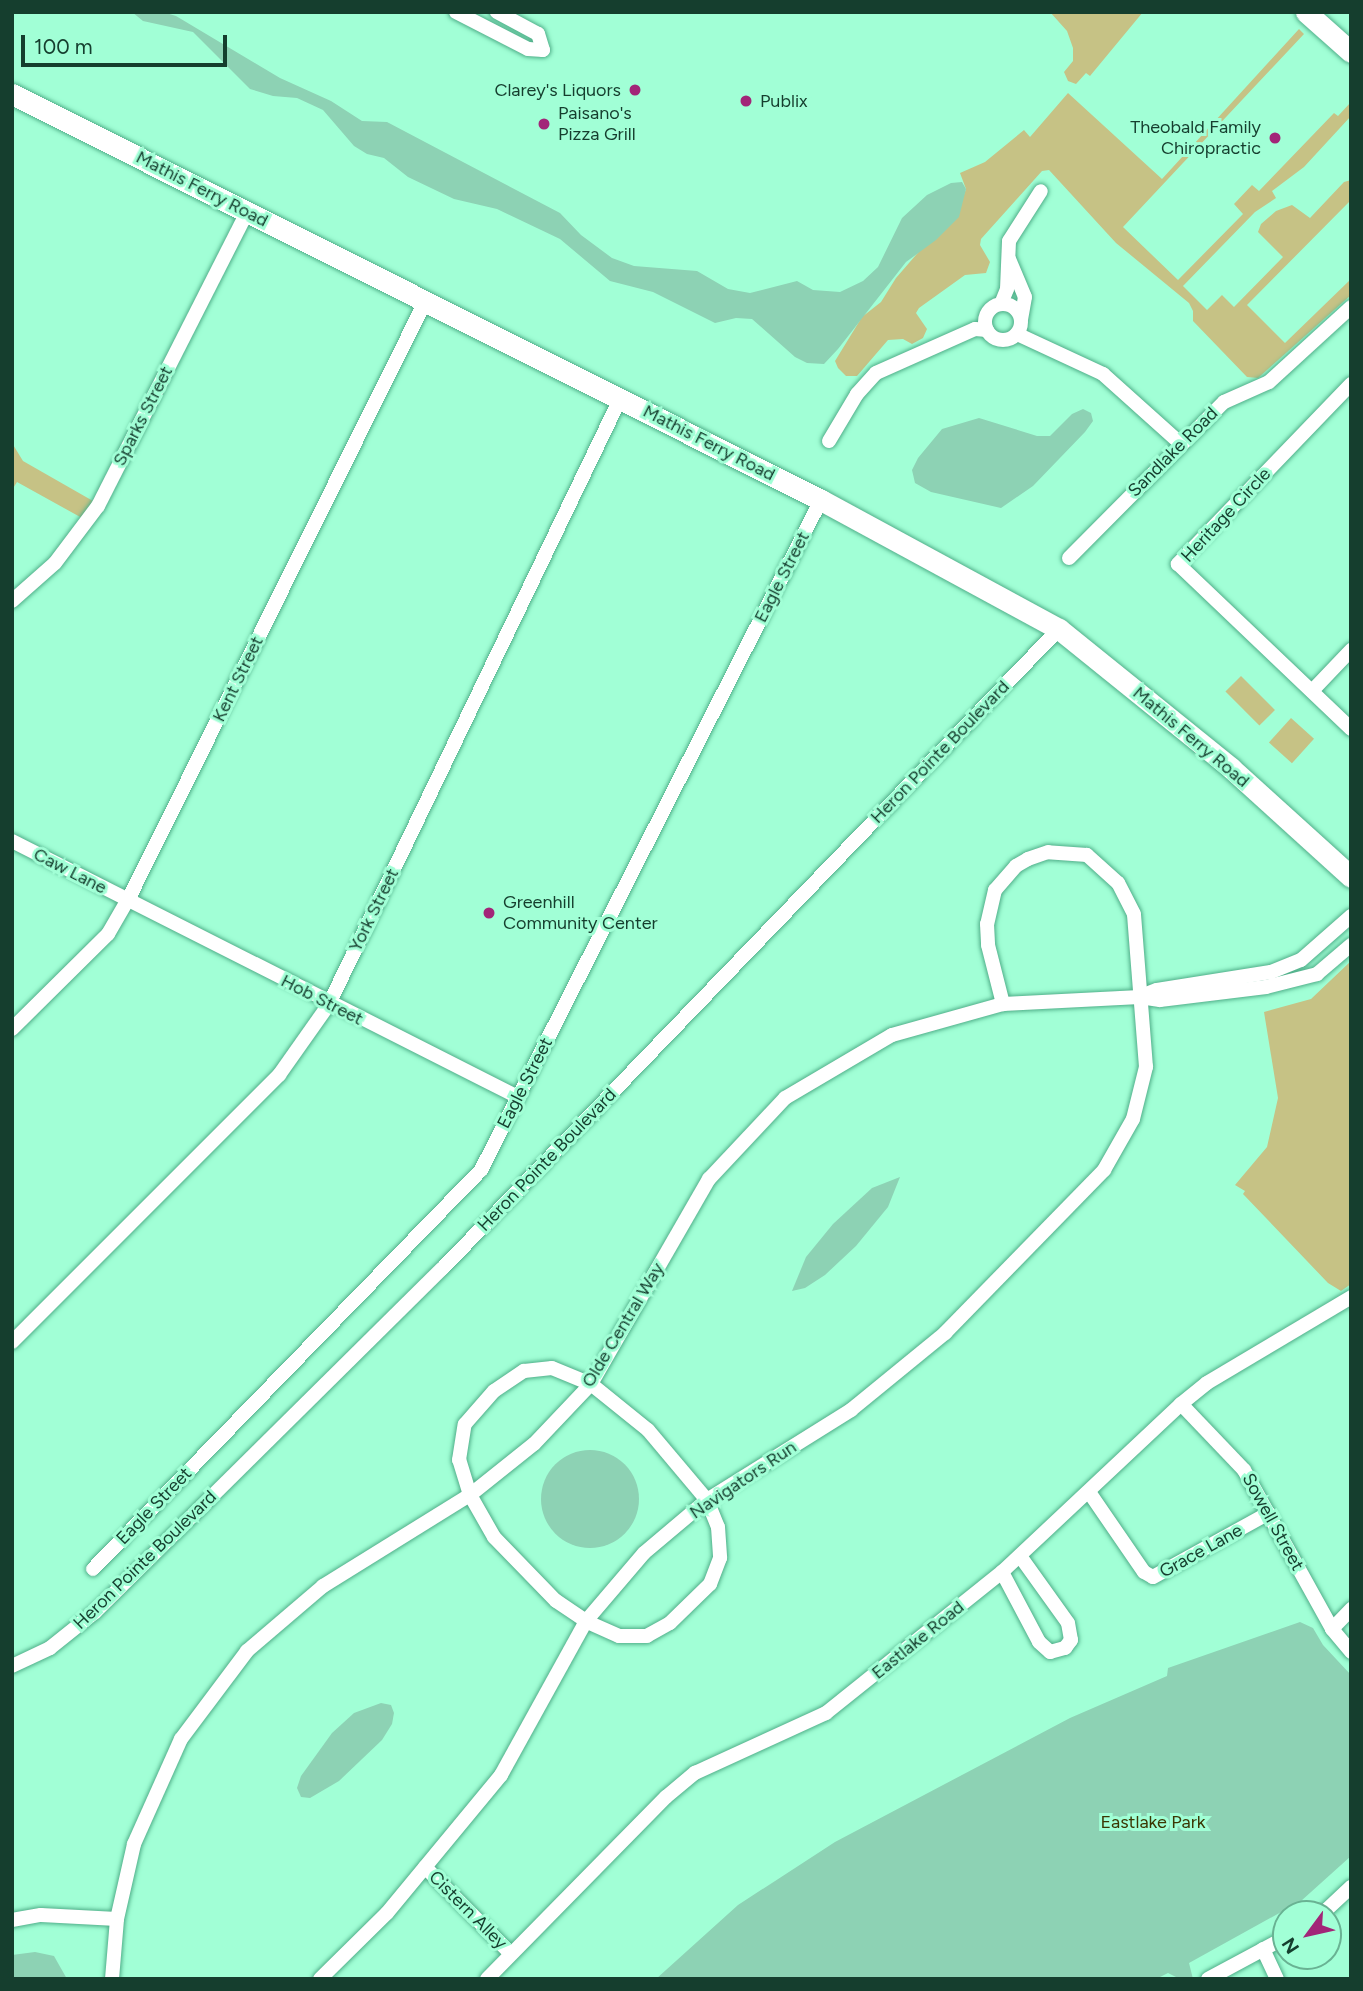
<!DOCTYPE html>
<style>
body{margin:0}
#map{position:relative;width:1363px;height:1991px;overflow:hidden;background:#a1ffd6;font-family:Figtree,sans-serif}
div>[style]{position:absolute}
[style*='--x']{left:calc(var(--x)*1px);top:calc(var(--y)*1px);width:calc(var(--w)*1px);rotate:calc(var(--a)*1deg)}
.green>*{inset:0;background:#c6c285;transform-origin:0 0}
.water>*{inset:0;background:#8dd2b4}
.round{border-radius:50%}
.roads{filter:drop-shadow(0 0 2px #50af89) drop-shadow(0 0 2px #50af89)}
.street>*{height:14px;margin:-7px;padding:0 7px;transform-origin:7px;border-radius:7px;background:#fff}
.street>.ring{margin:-7px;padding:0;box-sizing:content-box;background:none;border:14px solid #fff;border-radius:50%}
.secondary>*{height:21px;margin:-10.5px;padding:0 10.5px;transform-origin:10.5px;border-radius:10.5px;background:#fff}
.dots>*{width:19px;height:19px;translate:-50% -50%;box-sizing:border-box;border:4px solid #a1ffd6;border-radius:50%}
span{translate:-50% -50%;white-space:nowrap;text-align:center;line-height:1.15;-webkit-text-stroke:6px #a1ffd6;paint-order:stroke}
.poi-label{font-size:18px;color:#153e2e}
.right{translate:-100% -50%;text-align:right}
.left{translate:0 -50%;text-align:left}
.street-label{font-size:18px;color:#153e2e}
.park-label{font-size:18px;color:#3b3703}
.frame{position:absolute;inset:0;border:14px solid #153e2e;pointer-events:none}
.north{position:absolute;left:1272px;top:1900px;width:70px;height:70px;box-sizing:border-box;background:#a1ffd6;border:2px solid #69b293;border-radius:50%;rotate:237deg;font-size:19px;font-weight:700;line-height:28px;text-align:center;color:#153e2e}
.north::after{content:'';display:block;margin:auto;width:24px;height:32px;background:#a22578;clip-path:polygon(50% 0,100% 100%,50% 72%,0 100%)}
.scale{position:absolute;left:21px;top:35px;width:206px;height:32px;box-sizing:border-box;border:4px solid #153e2e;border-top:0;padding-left:9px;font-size:21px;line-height:24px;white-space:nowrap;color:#153e2e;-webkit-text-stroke:5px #a1ffd6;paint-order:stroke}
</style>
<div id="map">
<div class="green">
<i style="clip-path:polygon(1050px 12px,1060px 14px,1143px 12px,1090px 76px,1086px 73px,1076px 84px,1068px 81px,1064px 72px,1073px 61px,1073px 48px,1067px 31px)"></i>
<i style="clip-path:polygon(1299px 29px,1304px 34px,1123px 227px,1178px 280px,1243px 214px,1234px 204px,1252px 185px,1259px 191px,1334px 113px,1338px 116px,1351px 102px,1351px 116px,1304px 167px,1272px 191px,1276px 198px,1255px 212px,1183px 286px,1207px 310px,1222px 295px,1234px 307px,1283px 257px,1258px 232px,1261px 224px,1276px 211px,1292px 205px,1310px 218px,1344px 182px,1351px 180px,1351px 200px,1247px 305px,1285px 343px,1351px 279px,1351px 295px,1258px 378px,1247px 377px,1193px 321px,1193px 311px,1189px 303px,1116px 243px,1049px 170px,1042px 171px,981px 239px,980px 245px,990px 262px,986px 273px,965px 275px,919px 308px,916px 313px,927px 329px,923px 338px,912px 344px,903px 339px,888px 340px,857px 376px,846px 376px,838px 368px,835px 361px,862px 317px,881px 302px,896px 278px,961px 203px,966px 189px,960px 173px,985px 162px,1024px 130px,1030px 137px,1068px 93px,1162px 179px)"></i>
<i style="clip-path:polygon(12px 443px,23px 461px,93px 501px,82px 518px,17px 482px,12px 490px)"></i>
<i style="left:1241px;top:676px;width:48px;height:22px;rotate:45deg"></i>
<i style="left:1291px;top:718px;width:31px;height:33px;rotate:42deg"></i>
<i style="clip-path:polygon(1351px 961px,1351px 1284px,1341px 1291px,1328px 1283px,1243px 1194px,1245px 1191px,1235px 1185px,1267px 1147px,1278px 1098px,1264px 1012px,1311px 999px)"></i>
</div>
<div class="water">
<i style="clip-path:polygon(132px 12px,163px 12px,176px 16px,280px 78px,331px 101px,362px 121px,387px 122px,560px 213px,581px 235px,612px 258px,634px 266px,697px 271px,728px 289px,750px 293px,797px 281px,813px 290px,840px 292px,863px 281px,878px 267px,902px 218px,927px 195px,951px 183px,962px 182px,966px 189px,959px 217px,936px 240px,906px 262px,838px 349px,824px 364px,807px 363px,795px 357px,752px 319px,736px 318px,715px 323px,653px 292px,610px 281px,560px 239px,497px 209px,454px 199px,408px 177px,384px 158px,367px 154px,354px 146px,323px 110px,297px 98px,273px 96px,250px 89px,193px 32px,143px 21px)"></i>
<i style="clip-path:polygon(1083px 409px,1091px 413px,1093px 421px,1085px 432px,1033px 486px,1001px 508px,931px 492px,915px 483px,912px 470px,918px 458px,942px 429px,979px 418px,1037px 436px,1050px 436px,1072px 414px)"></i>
<i style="clip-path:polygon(900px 1177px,888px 1207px,856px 1246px,825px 1275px,805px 1288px,792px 1291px,806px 1257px,833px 1224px,872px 1188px)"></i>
<i class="round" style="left:541px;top:1450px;width:98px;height:98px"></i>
<i style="clip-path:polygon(1300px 1622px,1313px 1628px,1323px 1645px,1351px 1675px,1351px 1856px,1301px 1901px,1189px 1963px,1193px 1979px,1180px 1979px,1168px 1973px,1156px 1979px,656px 1979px,738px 1905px,835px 1842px,1070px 1718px,1167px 1676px,1168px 1668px)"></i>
<i style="clip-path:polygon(381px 1703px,391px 1705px,394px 1713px,392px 1724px,382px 1740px,339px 1781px,310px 1798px,301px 1797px,297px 1788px,301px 1776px,332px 1733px,354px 1713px)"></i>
<i style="clip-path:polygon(35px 1952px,54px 1956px,67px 1979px,12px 1979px,12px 1955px)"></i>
</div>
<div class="roads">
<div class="street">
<i style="--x:456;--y:12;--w:81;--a:27.2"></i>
<i style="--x:528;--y:49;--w:15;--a:4"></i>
<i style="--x:543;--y:50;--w:17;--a:-107"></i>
<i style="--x:538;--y:34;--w:47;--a:-151.8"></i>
<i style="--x:1009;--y:259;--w:41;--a:67.2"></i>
<i style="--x:1025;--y:297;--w:23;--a:100"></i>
<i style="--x:1001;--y:304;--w:16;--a:-68"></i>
<i style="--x:1007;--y:289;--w:48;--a:-87.6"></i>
<i style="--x:1009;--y:241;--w:59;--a:-57.4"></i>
<i class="ring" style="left:985px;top:304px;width:22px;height:22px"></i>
<i style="--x:1017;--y:334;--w:95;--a:24.9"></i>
<i style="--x:1103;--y:374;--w:103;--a:41.9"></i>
<i style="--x:1351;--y:384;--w:250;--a:133.9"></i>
<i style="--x:1178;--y:564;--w:239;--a:43.6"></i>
<i style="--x:829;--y:441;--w:55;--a:-59.2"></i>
<i style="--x:857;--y:394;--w:28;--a:-48"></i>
<i style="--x:876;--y:373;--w:108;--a:-24"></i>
<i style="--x:975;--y:329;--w:12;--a:5"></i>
<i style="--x:1069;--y:558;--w:220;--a:-45.2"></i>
<i style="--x:1224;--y:402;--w:49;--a:-24"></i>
<i style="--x:1269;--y:382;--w:111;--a:-42.4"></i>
<i style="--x:12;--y:601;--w:57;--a:-41.5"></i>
<i style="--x:55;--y:563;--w:71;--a:-53"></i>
<i style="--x:98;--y:506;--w:330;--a:-63.1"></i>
<i style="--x:1312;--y:691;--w:57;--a:-46.4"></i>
<i style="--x:12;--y:841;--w:567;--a:26.84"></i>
<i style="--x:1141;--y:996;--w:17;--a:-21"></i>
<i style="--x:1157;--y:990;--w:115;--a:-9"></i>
<i style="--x:1271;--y:972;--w:32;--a:-22"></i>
<i style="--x:1301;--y:960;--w:67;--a:-41.3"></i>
<i style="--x:12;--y:1029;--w:135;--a:-44.7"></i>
<i style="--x:108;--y:934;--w:39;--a:-60"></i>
<i style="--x:128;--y:900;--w:668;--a:-63.59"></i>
<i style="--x:12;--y:1342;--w:378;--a:-45"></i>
<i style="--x:279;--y:1075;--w:87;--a:-54.8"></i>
<i style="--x:329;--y:1004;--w:671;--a:-64.31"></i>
<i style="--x:552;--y:1368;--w:42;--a:22.3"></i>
<i style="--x:591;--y:1384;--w:73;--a:38.9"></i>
<i style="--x:648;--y:1430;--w:92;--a:49.9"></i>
<i style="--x:707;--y:1500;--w:29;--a:68"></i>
<i style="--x:718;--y:1527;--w:31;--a:86"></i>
<i style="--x:720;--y:1558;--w:28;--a:111"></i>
<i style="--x:710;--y:1584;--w:56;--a:135.7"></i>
<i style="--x:670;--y:1623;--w:26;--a:151"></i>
<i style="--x:647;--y:1636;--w:28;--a:180"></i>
<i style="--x:619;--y:1636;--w:36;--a:-156"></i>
<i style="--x:586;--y:1621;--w:36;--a:-146"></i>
<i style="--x:556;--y:1601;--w:89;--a:-134.1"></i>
<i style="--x:494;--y:1537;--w:48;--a:-119.7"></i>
<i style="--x:470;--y:1495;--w:37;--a:-107"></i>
<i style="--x:459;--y:1460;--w:36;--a:-81"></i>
<i style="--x:465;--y:1424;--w:44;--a:-48.7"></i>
<i style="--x:494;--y:1391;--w:36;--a:-34"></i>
<i style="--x:524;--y:1371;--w:28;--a:-6"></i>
<i style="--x:1181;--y:1404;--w:91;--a:46.3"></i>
<i style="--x:1244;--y:1470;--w:182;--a:61"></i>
<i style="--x:1332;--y:1629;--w:30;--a:50"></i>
<i style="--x:1089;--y:1492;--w:97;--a:55.5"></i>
<i style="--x:1144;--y:1572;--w:10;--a:29"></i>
<i style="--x:1153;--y:1577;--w:132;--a:-28.9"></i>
<i style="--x:93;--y:1569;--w:557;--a:-45.8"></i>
<i style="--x:481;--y:1170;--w:751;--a:-63.09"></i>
<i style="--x:1002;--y:1572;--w:79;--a:62.1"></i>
<i style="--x:1039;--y:1642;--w:15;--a:42"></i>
<i style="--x:1050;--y:1652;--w:16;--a:-15"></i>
<i style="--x:1065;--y:1648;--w:10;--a:-53"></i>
<i style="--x:1071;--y:1640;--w:17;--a:-100"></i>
<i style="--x:1068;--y:1623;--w:82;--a:-125.6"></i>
<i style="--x:1332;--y:1629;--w:28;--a:-46"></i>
<i style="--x:12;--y:1666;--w:42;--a:-25.3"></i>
<i style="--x:50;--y:1648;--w:58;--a:-38.7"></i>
<i style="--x:95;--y:1612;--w:488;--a:-44.7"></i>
<i style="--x:442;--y:1269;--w:889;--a:-46.05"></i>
<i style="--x:425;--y:1867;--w:121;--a:45.3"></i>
<i style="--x:1322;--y:1914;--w:40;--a:-43"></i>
<i style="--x:12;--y:1920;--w:29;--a:-10"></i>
<i style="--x:41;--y:1915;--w:76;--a:3"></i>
<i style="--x:1263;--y:1949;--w:33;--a:65"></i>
<i style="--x:112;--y:1979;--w:60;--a:-85.2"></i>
<i style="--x:117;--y:1919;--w:77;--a:-77.2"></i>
<i style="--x:134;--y:1844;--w:115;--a:-65.9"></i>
<i style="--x:181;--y:1739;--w:110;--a:-53.1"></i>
<i style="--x:247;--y:1651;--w:100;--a:-40.5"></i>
<i style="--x:323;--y:1586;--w:173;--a:-31.8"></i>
<i style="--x:470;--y:1495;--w:82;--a:-38.6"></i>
<i style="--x:534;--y:1444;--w:83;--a:-46.5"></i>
<i style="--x:591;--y:1384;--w:237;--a:-60.1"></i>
<i style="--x:709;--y:1179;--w:111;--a:-46.8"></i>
<i style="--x:785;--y:1098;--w:124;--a:-30.5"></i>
<i style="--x:892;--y:1035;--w:115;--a:-15.6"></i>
<i style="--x:1003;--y:1004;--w:137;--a:-2.9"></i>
<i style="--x:1140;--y:997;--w:20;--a:9"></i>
<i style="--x:1160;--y:1000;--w:107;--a:-7"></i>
<i style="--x:1266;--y:987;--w:53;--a:-14.3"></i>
<i style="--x:1317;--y:974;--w:45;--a:-40.5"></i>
<i style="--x:320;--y:1979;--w:94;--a:-44.6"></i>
<i style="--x:387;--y:1913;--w:179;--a:-50.4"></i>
<i style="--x:501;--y:1775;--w:176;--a:-61.1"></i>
<i style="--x:586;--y:1621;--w:89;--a:-49.5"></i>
<i style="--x:644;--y:1553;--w:82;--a:-40.1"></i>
<i style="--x:707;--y:1500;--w:170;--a:-32"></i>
<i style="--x:851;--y:1410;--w:122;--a:-39.3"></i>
<i style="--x:945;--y:1333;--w:228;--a:-45.7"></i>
<i style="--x:1104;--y:1170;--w:59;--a:-60.4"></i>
<i style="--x:1133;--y:1119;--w:54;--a:-76"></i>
<i style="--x:1146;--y:1067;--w:153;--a:-94.5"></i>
<i style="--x:1134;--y:914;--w:35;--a:-117"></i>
<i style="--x:1118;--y:883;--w:42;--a:-137.9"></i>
<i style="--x:1087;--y:855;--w:39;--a:-176"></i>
<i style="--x:1048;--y:852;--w:21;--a:161"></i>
<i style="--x:1028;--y:859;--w:14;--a:150"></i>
<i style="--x:1016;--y:866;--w:32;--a:131"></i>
<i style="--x:995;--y:890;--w:35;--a:103"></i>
<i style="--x:987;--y:924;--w:21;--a:87"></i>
<i style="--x:988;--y:945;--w:61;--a:75.7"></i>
<i style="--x:487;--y:1979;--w:255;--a:-45.5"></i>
<i style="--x:666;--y:1797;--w:38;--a:-40"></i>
<i style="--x:695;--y:1773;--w:144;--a:-24.6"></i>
<i style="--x:826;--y:1713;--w:226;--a:-38.7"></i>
<i style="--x:1002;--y:1572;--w:245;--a:-43.2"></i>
<i style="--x:1181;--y:1404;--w:33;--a:-39"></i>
<i style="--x:1207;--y:1383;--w:168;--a:-30.8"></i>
<i style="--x:1208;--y:1979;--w:89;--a:-28.3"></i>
</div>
<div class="secondary">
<i style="--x:1306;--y:12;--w:60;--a:41.6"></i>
<i style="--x:12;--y:94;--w:905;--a:26.65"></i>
<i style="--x:821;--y:500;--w:271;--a:28.5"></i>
<i style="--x:1059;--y:629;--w:221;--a:38.9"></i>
<i style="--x:1231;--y:768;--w:162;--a:42.2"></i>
</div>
</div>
<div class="dots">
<i style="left:635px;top:90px;background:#a22578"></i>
<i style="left:746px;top:101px;background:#a22578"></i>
<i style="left:544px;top:124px;background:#a22578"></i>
<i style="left:1275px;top:138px;background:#a22578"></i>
<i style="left:489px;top:913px;background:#a22578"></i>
</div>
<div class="poi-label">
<span class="right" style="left:621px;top:90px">Clarey's Liquors</span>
<span class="left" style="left:760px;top:101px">Publix</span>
<span class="left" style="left:558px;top:124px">Paisano's<br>Pizza Grill</span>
<span class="right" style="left:1261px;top:138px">Theobald Family<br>Chiropractic</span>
<span class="left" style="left:503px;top:913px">Greenhill<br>Community Center</span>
</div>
<div class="street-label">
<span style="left:202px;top:189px;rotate:27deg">Mathis Ferry Road</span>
<span style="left:143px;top:416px;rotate:-63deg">Sparks Street</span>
<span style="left:709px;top:443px;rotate:27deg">Mathis Ferry Road</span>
<span style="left:1173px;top:452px;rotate:-45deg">Sandlake Road</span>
<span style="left:1226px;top:515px;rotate:-47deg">Heritage Circle</span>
<span style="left:782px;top:577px;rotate:-63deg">Eagle Street</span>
<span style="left:238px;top:679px;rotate:-64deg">Kent Street</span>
<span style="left:1191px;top:737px;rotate:40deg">Mathis Ferry Road</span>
<span style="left:940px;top:752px;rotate:-46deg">Heron Pointe Boulevard</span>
<span style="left:70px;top:871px;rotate:27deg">Caw Lane</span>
<span style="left:374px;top:910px;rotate:-64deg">York Street</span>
<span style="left:322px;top:1000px;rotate:27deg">Hob Street</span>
<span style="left:525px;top:1083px;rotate:-63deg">Eagle Street</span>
<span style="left:547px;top:1160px;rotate:-46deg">Heron Pointe Boulevard</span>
<span style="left:623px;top:1325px;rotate:-59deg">Olde Central Way</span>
<span style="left:743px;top:1480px;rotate:-34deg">Navigators Run</span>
<span style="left:154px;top:1506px;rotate:-46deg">Eagle Street</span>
<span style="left:1273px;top:1522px;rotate:61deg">Sowell Street</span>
<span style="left:1201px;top:1551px;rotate:-29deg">Grace Lane</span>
<span style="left:145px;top:1560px;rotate:-44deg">Heron Pointe Boulevard</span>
<span style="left:918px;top:1640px;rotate:-39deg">Eastlake Road</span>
<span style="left:468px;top:1910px;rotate:45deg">Cistern Alley</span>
</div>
<div class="park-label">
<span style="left:1153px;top:1822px">Eastlake Park</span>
</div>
<div class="frame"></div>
<div class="north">N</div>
<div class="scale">100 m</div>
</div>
